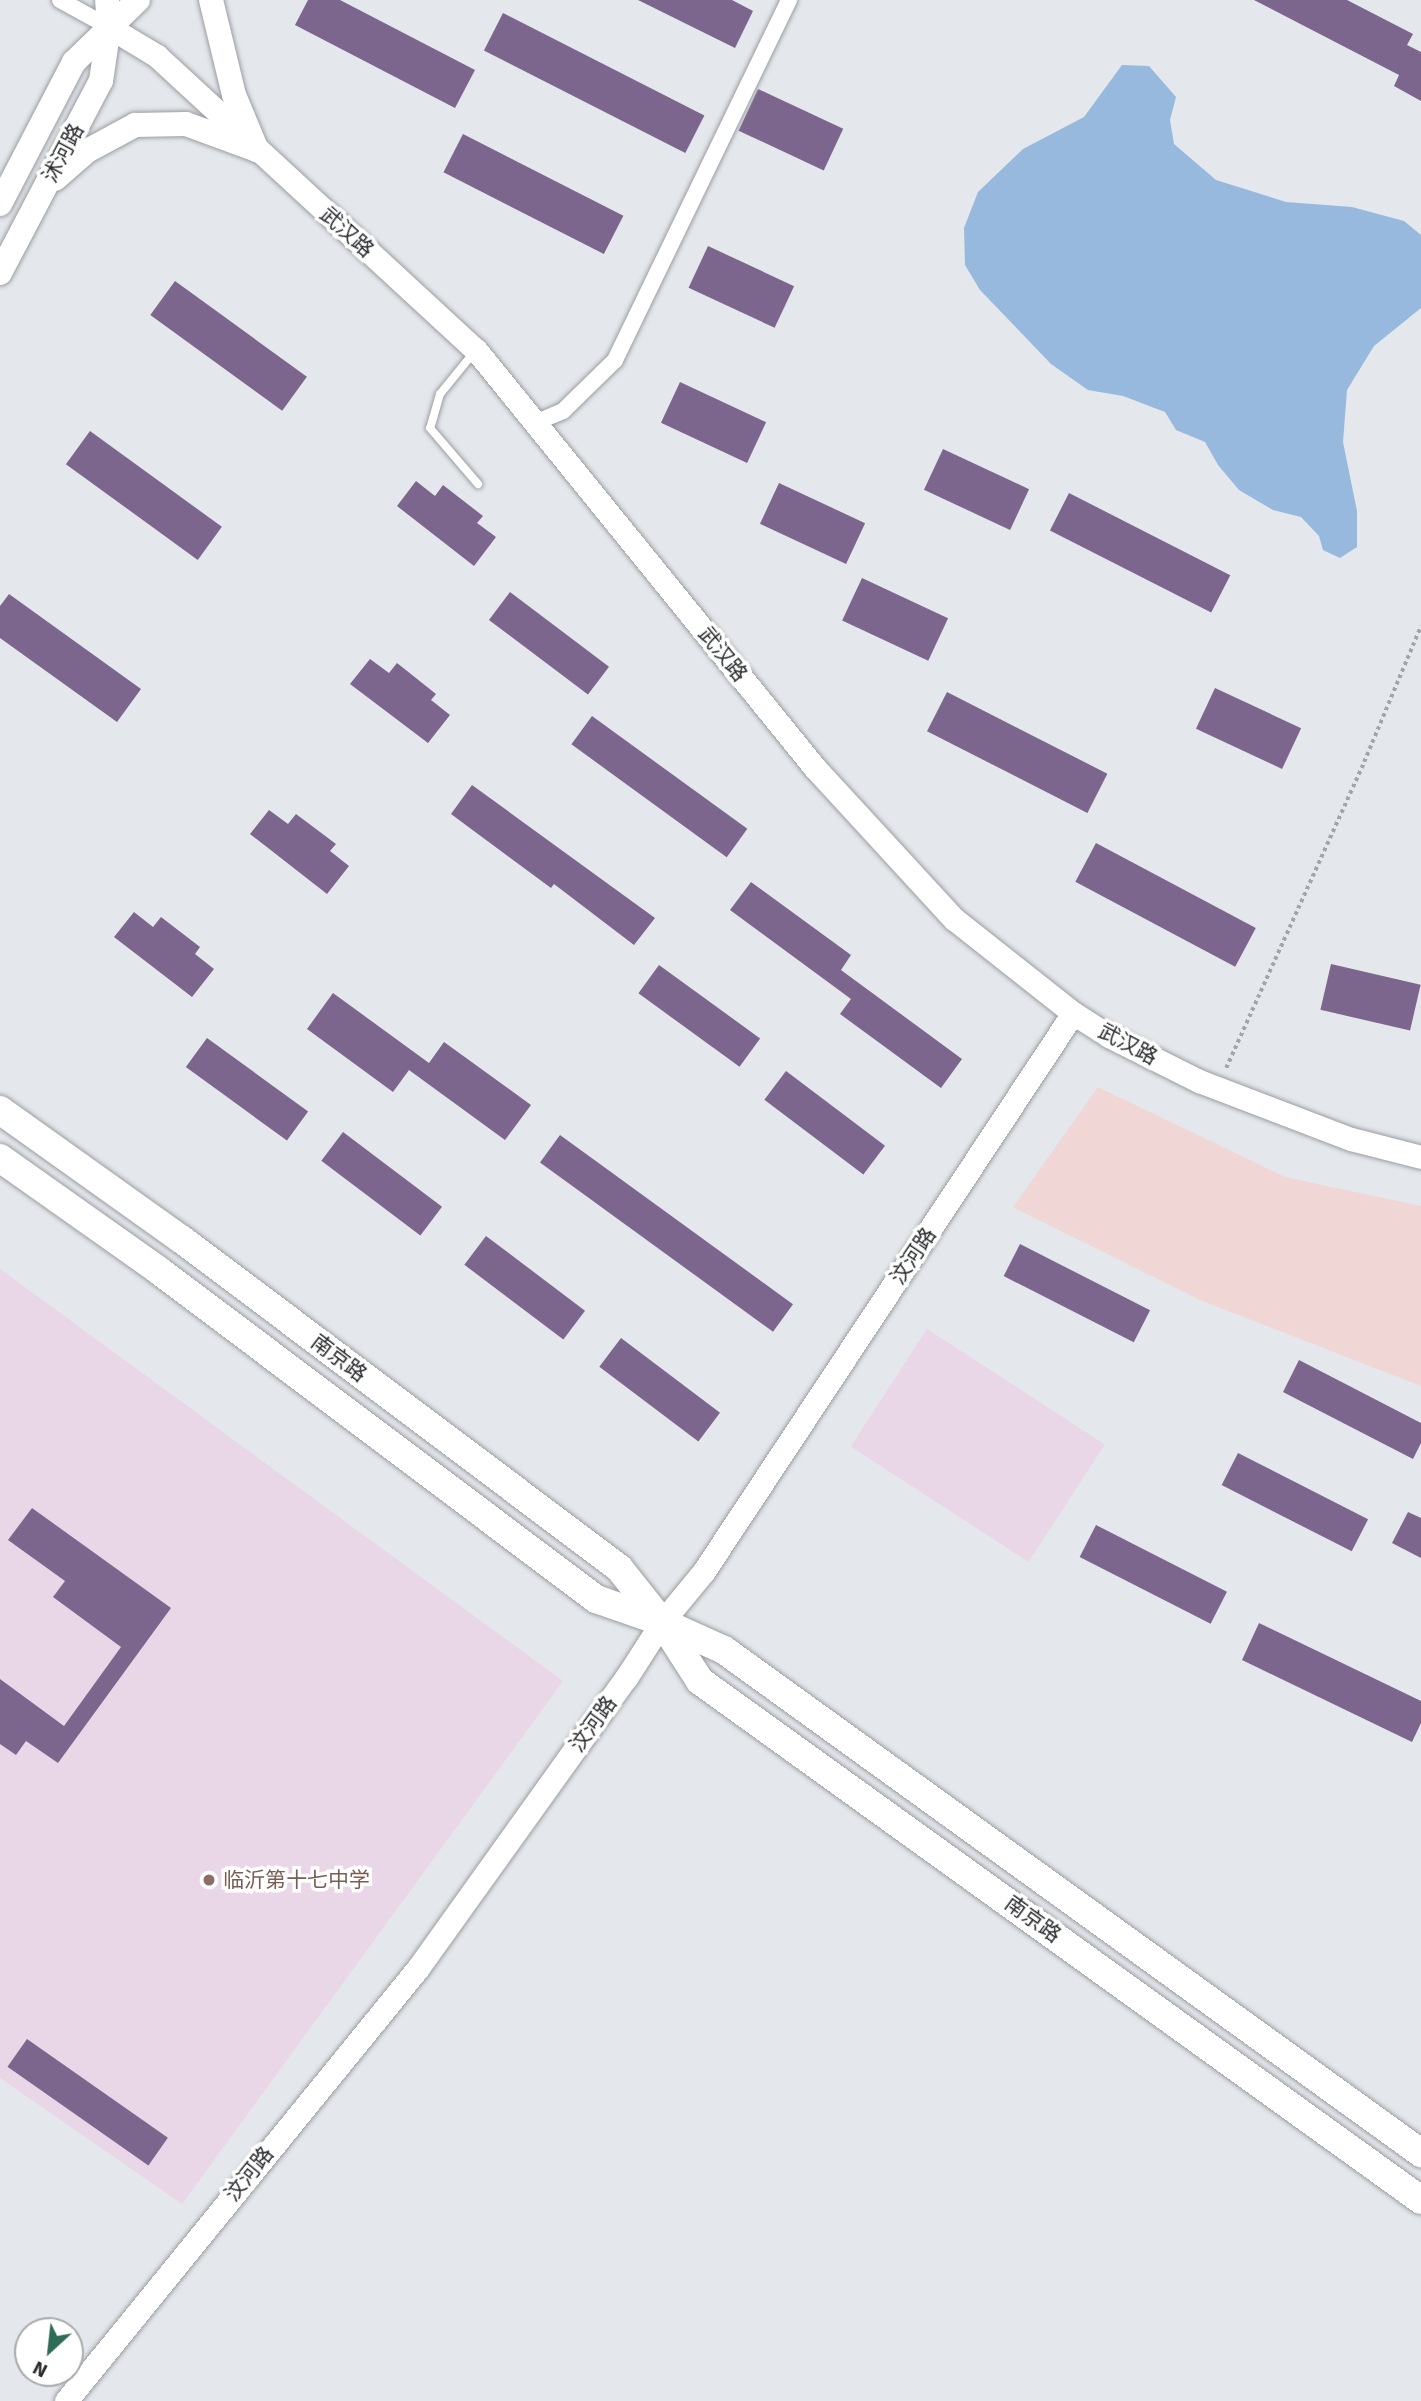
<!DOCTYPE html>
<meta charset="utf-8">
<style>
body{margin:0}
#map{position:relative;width:1421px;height:2401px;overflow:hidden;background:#e4e7ec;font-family:Signika,"Noto Sans SC",sans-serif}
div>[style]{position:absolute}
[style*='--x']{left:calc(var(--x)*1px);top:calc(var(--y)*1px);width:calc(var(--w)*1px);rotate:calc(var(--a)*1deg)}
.commercial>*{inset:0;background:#f1d6d6}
.education>*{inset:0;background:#e9d6e7;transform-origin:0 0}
.water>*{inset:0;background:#98b9de}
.building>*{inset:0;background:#7c668d;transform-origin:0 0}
.path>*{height:3.5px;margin-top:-1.75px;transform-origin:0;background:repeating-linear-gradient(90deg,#a1a4a8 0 3.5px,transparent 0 7px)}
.roads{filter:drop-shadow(0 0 2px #9a9da2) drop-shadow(0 0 2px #9a9da2)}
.lane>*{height:8px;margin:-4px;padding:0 4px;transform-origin:4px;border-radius:4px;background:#fff}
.street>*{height:16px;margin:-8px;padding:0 8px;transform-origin:8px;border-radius:8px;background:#fff}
.secondary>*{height:23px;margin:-11.5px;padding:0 11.5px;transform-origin:11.5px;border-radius:11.5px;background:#fff}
.primary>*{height:24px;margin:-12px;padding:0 12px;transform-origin:12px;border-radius:12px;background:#fff}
.highway>*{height:28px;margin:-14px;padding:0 14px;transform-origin:14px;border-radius:14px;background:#fff}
.dots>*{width:19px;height:19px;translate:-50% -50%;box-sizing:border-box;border:4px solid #fff;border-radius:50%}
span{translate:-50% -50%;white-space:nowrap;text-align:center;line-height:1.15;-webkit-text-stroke:7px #fff;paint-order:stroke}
.street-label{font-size:21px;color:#282a2c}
.education-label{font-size:21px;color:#785e54}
.left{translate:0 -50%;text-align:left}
.north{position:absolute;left:14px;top:2317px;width:70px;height:70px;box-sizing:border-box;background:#fff;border:2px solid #a9aaab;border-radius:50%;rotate:207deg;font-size:19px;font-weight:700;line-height:28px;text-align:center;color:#282a2c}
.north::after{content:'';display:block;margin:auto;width:24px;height:32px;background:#2f6b56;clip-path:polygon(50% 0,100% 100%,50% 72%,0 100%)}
</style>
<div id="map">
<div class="commercial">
<i style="clip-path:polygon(1098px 1087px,1285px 1177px,1421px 1206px,1421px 1386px,1200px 1300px,1013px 1207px)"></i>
</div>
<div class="education">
<i style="clip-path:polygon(0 1269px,563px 1681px,182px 2204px,0 2078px)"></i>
<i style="left:927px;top:1329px;width:212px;height:140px;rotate:33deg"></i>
</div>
<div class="water">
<i style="clip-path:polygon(1122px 65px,1149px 66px,1176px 97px,1170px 120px,1174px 144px,1216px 180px,1286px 202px,1352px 207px,1404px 221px,1421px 235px,1421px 308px,1374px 346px,1347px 390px,1343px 442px,1357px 511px,1357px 547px,1340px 558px,1323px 550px,1319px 536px,1301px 517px,1273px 510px,1239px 490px,1218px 465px,1205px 442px,1176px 430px,1165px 412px,1123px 396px,1088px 390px,1051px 364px,980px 290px,965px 265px,964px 228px,978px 192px,1023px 149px,1084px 117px)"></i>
</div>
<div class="building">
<i style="clip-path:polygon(308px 0,340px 0,475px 70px,455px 108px,295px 25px)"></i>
<i style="clip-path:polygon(638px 0,732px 0,753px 11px,735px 48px)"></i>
<i style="clip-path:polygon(1254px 0,1347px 0,1413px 34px,1407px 45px,1421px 52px,1421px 101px,1394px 86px,1399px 75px)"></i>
<i style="left:503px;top:13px;width:226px;height:42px;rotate:27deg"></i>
<i style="left:758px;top:89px;width:94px;height:46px;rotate:25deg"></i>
<i style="left:463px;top:134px;width:180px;height:43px;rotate:27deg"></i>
<i style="left:708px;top:246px;width:95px;height:46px;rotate:25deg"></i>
<i style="left:175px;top:281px;width:163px;height:42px;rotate:36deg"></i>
<i style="left:680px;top:382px;width:95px;height:45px;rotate:25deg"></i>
<i style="left:90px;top:431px;width:163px;height:41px;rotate:36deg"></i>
<i style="left:943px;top:449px;width:95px;height:45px;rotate:25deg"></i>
<i style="clip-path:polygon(416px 481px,435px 496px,443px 485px,483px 516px,477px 523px,496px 537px,474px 566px,397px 506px)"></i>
<i style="left:779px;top:483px;width:95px;height:45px;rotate:25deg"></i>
<i style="left:1069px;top:493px;width:181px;height:42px;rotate:27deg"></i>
<i style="left:862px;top:578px;width:95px;height:47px;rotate:25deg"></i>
<i style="left:510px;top:592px;width:124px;height:35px;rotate:37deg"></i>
<i style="clip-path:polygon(9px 594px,141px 689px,117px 722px,0 638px,0 606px)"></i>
<i style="clip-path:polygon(370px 659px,389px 673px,397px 663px,436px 694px,431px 700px,450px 715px,428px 743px,350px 684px)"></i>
<i style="left:1215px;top:688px;width:95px;height:45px;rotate:25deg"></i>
<i style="left:947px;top:692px;width:180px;height:44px;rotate:27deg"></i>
<i style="left:592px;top:716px;width:192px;height:35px;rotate:36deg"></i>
<i style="clip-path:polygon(472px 785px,655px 918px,634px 945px,554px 884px,551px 888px,451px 814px)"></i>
<i style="clip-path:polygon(269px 810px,288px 824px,296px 814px,336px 844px,330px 851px,349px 866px,327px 894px,250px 834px)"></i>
<i style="left:1096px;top:843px;width:181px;height:44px;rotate:28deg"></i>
<i style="clip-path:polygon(751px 882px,851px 955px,841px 970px,962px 1059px,941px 1088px,840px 1014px,851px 999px,730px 910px)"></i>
<i style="clip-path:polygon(134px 912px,153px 927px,161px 917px,200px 947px,195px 954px,214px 969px,192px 997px,114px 937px)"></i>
<i style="left:1331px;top:964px;width:92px;height:47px;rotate:13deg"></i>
<i style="left:659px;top:965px;width:125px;height:35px;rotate:36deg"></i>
<i style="clip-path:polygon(333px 993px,429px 1063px,444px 1042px,531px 1105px,505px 1140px,409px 1070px,393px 1092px,307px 1029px)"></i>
<i style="left:207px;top:1038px;width:125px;height:36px;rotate:36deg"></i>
<i style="left:786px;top:1071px;width:124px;height:36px;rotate:37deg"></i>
<i style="left:343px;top:1132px;width:124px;height:36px;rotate:37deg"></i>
<i style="left:560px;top:1135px;width:288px;height:34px;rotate:36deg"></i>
<i style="left:486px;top:1236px;width:124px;height:36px;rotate:37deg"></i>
<i style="left:1020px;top:1244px;width:146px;height:36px;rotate:27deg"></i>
<i style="left:621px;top:1338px;width:124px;height:36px;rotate:37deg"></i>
<i style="clip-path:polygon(1299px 1360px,1421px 1423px,1421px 1443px,1413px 1459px,1283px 1392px)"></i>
<i style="left:1238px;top:1453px;width:146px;height:36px;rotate:27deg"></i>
<i style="clip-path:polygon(32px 1508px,171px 1608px,58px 1763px,26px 1741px,16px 1755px,0 1744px,0 1679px,64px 1726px,121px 1647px,53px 1597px,65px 1581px,8px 1540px)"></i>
<i style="clip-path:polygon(1408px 1512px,1421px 1518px,1421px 1558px,1392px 1543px)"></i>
<i style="left:1096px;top:1525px;width:147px;height:36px;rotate:27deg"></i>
<i style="clip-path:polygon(1259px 1623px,1421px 1701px,1421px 1723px,1412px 1742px,1242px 1660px)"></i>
<i style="left:27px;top:2039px;width:172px;height:34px;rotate:35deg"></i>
</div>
<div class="path">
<i style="--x:1226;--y:1068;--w:336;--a:-65.7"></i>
<i style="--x:1364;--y:762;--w:147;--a:-67.3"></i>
</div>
<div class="roads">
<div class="lane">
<i style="--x:475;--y:351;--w:55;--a:129.1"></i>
<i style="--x:440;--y:394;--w:35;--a:106"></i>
<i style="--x:430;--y:428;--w:74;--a:49.4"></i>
</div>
<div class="street">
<i style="--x:60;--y:0;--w:56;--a:28.9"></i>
<i style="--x:537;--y:422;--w:28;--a:-23"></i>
<i style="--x:563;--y:411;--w:73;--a:-44.4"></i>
<i style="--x:615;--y:360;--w:400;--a:-64.2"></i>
</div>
<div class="secondary">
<i style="--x:109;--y:27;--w:56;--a:31.1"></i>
<i style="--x:157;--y:56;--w:434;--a:42.7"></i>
<i style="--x:476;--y:350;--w:538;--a:50.96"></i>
<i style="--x:815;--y:768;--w:205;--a:47.4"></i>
<i style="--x:954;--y:919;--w:152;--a:38.3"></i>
<i style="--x:1073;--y:1013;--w:43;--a:32.6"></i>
<i style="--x:1109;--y:1036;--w:101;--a:26.6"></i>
<i style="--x:1199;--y:1081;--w:163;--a:20.9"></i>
<i style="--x:1351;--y:1139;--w:72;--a:14.4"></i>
<i style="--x:66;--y:2401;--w:558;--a:-50.89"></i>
<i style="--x:418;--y:1968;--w:357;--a:-54.4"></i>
<i style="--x:626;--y:1678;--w:67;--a:-57.3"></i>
<i style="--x:662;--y:1622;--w:66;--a:-50.5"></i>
<i style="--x:704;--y:1571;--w:669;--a:-56.52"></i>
</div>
<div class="primary">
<i style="--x:211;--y:0;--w:98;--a:76.4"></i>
<i style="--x:234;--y:95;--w:60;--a:67.3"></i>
<i style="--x:55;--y:179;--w:43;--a:-41.2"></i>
<i style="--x:87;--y:151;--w:55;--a:-28.4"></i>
<i style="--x:135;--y:125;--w:51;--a:-1.1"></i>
<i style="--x:186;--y:124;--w:76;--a:20.1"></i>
<i style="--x:0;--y:204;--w:160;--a:-62.5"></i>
<i style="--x:74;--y:62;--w:89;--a:-44.1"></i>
<i style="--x:0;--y:273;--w:217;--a:-62.3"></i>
<i style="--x:101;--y:81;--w:55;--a:-81.6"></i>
<i style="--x:109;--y:27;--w:27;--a:-94"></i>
</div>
<div class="highway">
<i style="--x:0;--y:1110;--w:222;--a:35.5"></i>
<i style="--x:181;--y:1239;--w:548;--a:36.91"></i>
<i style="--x:619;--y:1568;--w:69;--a:51.5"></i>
<i style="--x:662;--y:1622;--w:70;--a:57.2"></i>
<i style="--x:700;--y:1681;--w:888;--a:35.75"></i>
<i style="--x:0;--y:1158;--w:194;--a:35.3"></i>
<i style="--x:158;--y:1270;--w:548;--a:36.91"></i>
<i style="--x:596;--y:1599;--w:70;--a:19.2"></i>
<i style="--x:662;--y:1622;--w:68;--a:24.3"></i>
<i style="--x:724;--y:1650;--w:860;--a:35.82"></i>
</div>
</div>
<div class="dots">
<i style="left:209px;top:1880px;background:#8d6e63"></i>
</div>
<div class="street-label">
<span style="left:63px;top:153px;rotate:-62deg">沭河路</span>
<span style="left:347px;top:232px;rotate:42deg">武汉路</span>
<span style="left:723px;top:654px;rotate:51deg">武汉路</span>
<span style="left:1128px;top:1044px;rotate:28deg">武汉路</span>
<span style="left:913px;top:1256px;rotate:-56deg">汶河路</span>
<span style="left:339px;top:1358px;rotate:37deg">南京路</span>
<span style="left:593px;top:1724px;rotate:-54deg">汶河路</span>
<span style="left:1033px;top:1919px;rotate:36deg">南京路</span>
<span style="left:249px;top:2174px;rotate:-51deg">汶河路</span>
</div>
<div class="education-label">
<span class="left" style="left:223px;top:1880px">临沂第十七中学</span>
</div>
<div class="north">N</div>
</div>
